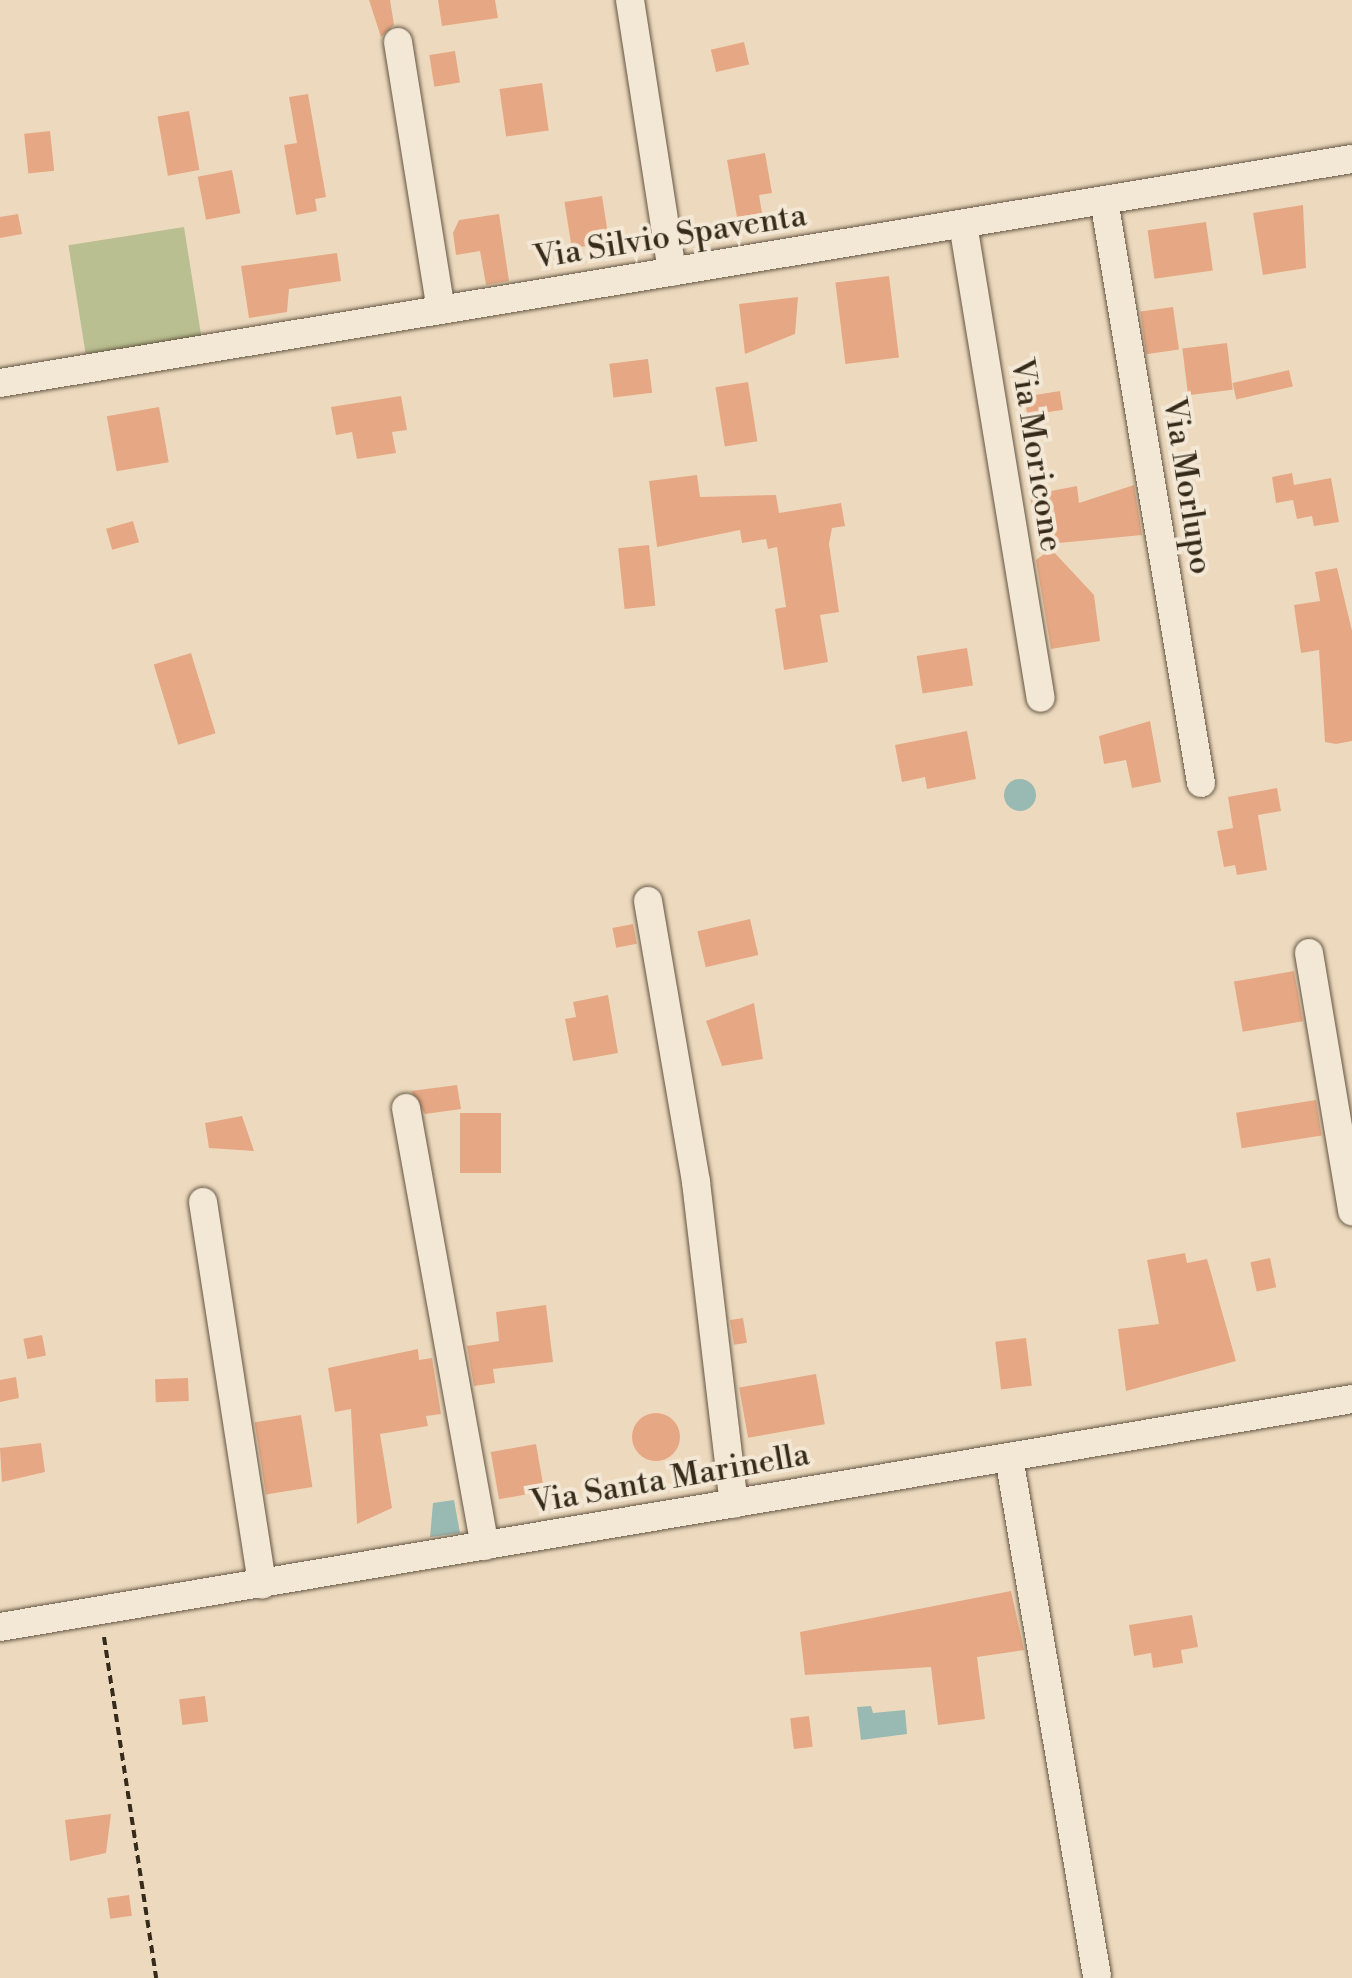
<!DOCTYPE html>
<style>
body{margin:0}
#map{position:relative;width:1352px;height:1978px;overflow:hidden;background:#eddabe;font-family:"Libre Bodoni",serif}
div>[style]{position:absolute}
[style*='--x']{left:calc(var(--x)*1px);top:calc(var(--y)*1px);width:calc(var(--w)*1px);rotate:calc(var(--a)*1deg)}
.green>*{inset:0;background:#b9bf90;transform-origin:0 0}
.water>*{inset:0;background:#99bab3}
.round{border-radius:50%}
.building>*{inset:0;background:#e6a884;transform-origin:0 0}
.path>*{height:4px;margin-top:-2px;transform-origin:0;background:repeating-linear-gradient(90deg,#362a1a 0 8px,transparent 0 13px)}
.roads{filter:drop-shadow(0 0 2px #645643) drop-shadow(0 0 2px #645643)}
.minor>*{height:28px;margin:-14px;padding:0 14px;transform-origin:14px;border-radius:14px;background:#f3e7d5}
span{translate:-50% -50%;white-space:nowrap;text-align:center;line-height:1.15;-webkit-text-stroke:8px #f3e7d5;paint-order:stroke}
.street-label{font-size:32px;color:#362a1a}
</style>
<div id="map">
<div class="green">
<i style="left:184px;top:227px;width:113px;height:117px;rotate:81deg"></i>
</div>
<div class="water">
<i class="round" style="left:1004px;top:779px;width:32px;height:32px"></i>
<i style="clip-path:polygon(454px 1500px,460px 1533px,430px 1537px,433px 1503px)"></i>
<i style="clip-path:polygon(871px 1706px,873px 1713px,905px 1710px,907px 1734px,861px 1740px,857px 1707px)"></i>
</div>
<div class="building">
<i style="clip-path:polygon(369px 0,390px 0,394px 25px,381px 37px)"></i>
<i style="clip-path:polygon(438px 0,495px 0,498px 18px,442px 26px)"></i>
<i style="left:744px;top:42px;width:23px;height:34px;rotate:77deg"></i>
<i style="left:455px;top:51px;width:32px;height:26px;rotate:81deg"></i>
<i style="left:542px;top:83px;width:48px;height:43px;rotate:82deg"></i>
<i style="clip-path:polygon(308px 94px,326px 197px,315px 199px,317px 211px,296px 215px,284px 145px,297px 143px,289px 97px)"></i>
<i style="left:189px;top:111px;width:60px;height:32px;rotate:80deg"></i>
<i style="left:50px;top:131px;width:40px;height:26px;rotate:84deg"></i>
<i style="clip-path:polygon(765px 153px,772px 193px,759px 195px,762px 213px,737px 217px,727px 160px)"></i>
<i style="left:232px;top:170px;width:44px;height:35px;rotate:79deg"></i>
<i style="left:602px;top:196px;width:47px;height:38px;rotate:81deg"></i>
<i style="clip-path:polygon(1303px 205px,1306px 268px,1263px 275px,1253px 213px)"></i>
<i style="clip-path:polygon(18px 214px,22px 234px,0 238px,0 217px)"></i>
<i style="clip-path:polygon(499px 214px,509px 281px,486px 285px,480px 251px,456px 255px,453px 233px,459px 220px)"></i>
<i style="left:1206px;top:222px;width:49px;height:59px;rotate:82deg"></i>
<i style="clip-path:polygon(337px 253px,341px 281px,289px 289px,287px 312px,249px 318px,241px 266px)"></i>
<i style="left:889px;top:276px;width:82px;height:54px;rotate:83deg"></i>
<i style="clip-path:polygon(798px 297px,795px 334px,745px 354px,739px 304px)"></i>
<i style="left:1173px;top:307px;width:43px;height:33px;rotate:82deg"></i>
<i style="left:1227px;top:343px;width:47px;height:45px;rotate:83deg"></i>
<i style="left:648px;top:359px;width:34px;height:39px;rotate:83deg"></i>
<i style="left:1289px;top:370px;width:17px;height:58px;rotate:77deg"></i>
<i style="left:748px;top:382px;width:60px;height:33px;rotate:81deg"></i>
<i style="left:1060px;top:391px;width:19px;height:36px;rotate:81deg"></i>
<i style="clip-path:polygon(401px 396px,407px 430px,392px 432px,396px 453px,357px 459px,352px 432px,336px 435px,331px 407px)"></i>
<i style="left:159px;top:407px;width:56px;height:53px;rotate:80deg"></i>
<i style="clip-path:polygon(1292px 473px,1294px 485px,1331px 478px,1339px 522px,1314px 526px,1312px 516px,1297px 519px,1293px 500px,1276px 503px,1272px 477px)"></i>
<i style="clip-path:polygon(697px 475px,700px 497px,776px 495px,779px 513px,841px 503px,845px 526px,832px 528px,829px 544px,839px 612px,820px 615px,828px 662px,784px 670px,775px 609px,786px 607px,777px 547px,768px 549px,766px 539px,742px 543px,740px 530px,657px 547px,649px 481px)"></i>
<i style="clip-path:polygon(1134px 485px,1142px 535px,1038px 545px,1030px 495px,1077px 486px,1079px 503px)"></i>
<i style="left:133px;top:521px;width:22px;height:28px;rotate:74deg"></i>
<i style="left:649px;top:545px;width:61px;height:31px;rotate:84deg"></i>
<i style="clip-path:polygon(1051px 549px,1094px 595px,1100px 641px,1051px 649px,1036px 560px)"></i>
<i style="clip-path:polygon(1337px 568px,1352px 631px,1352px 741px,1336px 744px,1325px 742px,1319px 650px,1301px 653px,1294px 605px,1320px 601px,1315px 572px)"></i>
<i style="left:967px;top:648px;width:38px;height:51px;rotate:81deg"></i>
<i style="left:191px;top:653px;width:84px;height:39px;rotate:73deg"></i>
<i style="clip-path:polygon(1150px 721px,1161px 782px,1132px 788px,1126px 760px,1104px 764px,1099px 736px)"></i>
<i style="clip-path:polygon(967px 731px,976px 779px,927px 789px,925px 777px,902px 782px,895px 745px)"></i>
<i style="clip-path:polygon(1277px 788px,1281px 811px,1258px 815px,1267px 870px,1237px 875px,1235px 865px,1224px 867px,1217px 831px,1233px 828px,1228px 797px)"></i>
<i style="left:750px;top:919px;width:37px;height:54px;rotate:77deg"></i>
<i style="left:633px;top:924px;width:20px;height:21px;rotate:79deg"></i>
<i style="left:1294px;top:971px;width:51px;height:61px;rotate:80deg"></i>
<i style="clip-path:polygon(608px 995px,618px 1053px,573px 1061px,565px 1019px,576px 1017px,573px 1002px)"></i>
<i style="clip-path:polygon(754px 1003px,763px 1059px,722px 1066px,706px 1021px)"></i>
<i style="clip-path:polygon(457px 1085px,461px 1109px,425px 1114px,411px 1091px)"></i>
<i style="left:1316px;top:1100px;width:36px;height:81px;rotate:81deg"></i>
<i style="left:460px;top:1113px;width:41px;height:60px"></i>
<i style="clip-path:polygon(242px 1116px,254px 1151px,209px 1148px,205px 1123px)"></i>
<i style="clip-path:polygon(1185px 1253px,1187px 1263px,1207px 1259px,1236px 1361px,1126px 1391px,1118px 1329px,1159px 1324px,1147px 1260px)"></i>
<i style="left:1270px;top:1258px;width:30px;height:20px;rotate:78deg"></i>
<i style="clip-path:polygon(546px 1305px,553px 1362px,493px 1369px,495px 1383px,474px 1386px,467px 1346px,499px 1341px,496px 1312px)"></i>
<i style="left:743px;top:1318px;width:25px;height:13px;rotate:81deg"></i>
<i style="left:42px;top:1335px;width:21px;height:19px;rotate:79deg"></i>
<i style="left:1026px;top:1338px;width:48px;height:31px;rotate:83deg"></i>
<i style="clip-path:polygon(418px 1349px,419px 1360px,432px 1358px,441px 1414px,426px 1416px,428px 1426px,380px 1434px,392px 1508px,357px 1524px,351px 1409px,335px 1412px,328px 1368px)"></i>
<i style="left:816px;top:1374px;width:51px;height:78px;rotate:80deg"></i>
<i style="clip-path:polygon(16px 1377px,19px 1398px,0 1402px,0 1380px)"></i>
<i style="left:188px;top:1378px;width:23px;height:33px;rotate:88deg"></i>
<i class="round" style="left:632px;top:1413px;width:48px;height:48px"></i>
<i style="left:301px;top:1415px;width:73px;height:47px;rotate:81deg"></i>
<i style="clip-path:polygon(41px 1443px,45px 1472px,2px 1482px,0 1448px)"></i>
<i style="left:536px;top:1444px;width:48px;height:46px;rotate:80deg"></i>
<i style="clip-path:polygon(1011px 1591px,1024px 1650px,977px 1657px,985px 1719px,938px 1725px,931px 1667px,805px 1675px,800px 1632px)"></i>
<i style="clip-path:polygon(1192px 1615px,1198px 1647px,1181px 1650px,1183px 1663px,1153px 1668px,1151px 1653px,1134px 1656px,1129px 1625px)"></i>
<i style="left:205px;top:1696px;width:26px;height:26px;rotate:83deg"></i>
<i style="left:809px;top:1716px;width:31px;height:19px;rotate:83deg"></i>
<i style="clip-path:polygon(111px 1814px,106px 1853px,70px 1861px,65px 1820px)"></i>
<i style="left:129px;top:1895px;width:21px;height:22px;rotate:82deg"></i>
</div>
<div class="path">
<i style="--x:104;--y:1637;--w:345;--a:81.3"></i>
</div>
<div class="roads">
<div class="minor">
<i style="--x:630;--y:0;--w:275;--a:81.2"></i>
<i style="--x:398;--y:42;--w:271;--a:80.9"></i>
<i style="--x:1104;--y:200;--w:591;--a:80.55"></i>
<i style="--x:963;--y:224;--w:480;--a:80.7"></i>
<i style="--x:0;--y:383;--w:1370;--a:-9.41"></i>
<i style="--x:648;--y:901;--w:285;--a:80.3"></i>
<i style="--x:696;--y:1182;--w:324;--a:83.3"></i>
<i style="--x:1309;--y:953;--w:262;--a:80.5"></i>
<i style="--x:406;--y:1108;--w:445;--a:79.8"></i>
<i style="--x:203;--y:1202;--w:387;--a:81.2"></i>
<i style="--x:1009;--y:1457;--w:526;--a:80.38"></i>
<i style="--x:0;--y:1627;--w:1371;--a:-9.57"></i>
</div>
</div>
<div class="street-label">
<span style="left:670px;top:237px;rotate:-9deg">Via Silvio Spaventa</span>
<span style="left:1036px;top:455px;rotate:81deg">Via Moricone</span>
<span style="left:1187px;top:486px;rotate:81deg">Via Morlupo</span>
<span style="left:670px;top:1479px;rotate:-10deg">Via Santa Marinella</span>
</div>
</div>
